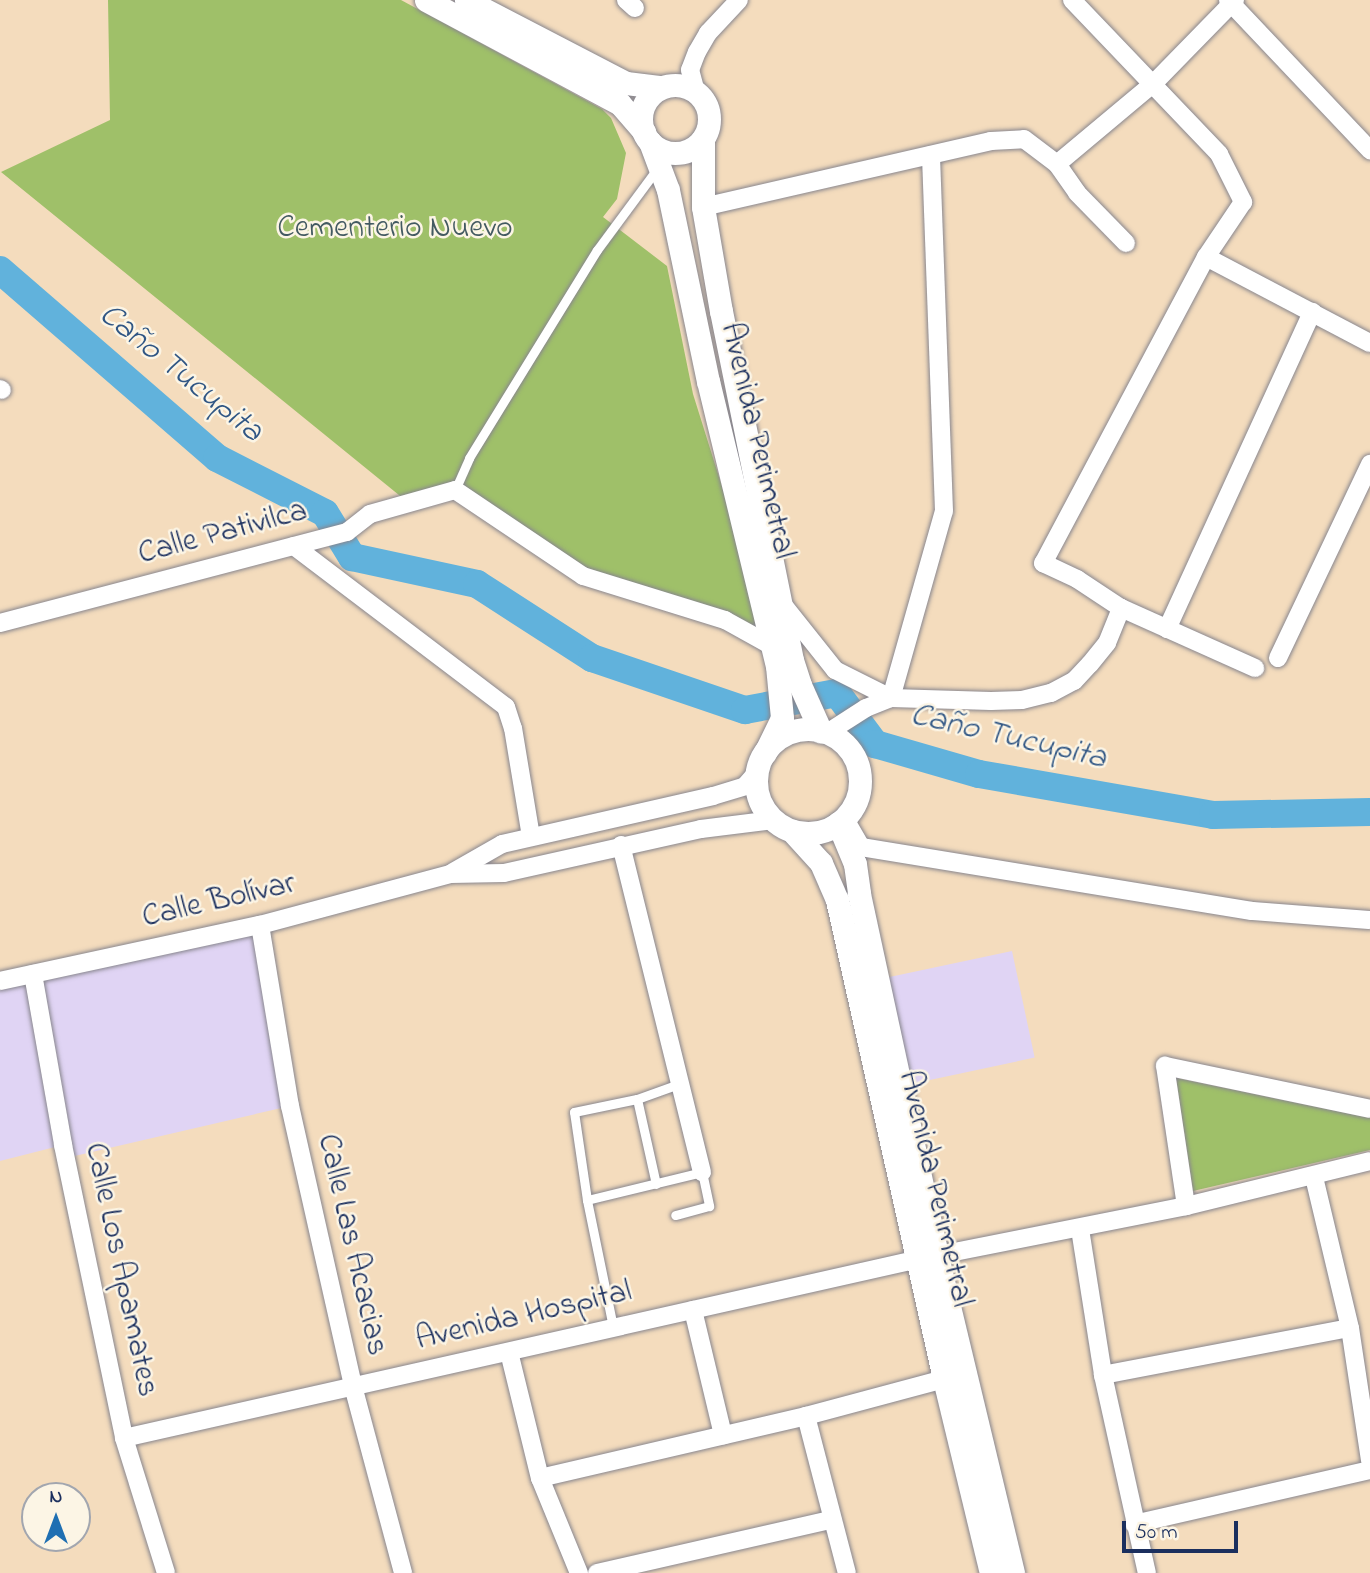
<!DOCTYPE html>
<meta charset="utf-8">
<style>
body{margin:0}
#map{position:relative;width:1370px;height:1573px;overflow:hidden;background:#f4dcbd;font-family:"Indie Flower",sans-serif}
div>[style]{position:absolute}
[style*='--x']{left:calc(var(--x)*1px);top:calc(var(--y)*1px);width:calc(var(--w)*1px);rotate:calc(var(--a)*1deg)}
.built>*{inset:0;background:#e0d4f4;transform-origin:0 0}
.green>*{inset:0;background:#9fc069}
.river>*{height:28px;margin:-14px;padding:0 14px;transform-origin:14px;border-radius:14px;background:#61b2dc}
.roads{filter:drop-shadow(0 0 2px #88868e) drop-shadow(0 0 2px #88868e)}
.service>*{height:9px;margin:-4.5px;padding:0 4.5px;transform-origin:4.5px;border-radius:4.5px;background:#fff}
.minor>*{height:18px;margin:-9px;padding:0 9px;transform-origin:9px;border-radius:9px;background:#fff}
.tertiary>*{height:23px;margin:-11.5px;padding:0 11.5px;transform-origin:11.5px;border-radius:11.5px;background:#fff}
.tertiary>.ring{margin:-11.5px;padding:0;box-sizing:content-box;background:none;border:23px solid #fff;border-radius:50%}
span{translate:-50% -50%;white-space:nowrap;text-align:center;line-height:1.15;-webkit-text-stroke:5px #fcf5e5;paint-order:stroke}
.park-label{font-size:32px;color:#435a61}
.street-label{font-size:32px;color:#1b2f5e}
.water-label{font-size:33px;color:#305684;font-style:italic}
.north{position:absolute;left:21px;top:1482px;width:70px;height:70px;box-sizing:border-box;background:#fcf5e5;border:2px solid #a2a6af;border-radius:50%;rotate:0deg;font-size:19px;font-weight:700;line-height:28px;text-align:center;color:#1b2f5e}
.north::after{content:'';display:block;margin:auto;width:24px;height:32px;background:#1f6fb2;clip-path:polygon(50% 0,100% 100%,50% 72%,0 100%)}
.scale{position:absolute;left:1122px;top:1521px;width:116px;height:32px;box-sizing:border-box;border:4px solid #1b2f5e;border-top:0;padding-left:9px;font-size:21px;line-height:24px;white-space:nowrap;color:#1b2f5e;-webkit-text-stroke:5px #fcf5e5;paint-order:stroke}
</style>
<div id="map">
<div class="built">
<i style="clip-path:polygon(260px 925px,290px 1106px,66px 1158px,63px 1145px,0 1161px,0 981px,35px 976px)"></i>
<i style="left:1012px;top:951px;width:109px;height:136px;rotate:78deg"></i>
</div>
<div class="green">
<i style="clip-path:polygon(108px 0,401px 0,602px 109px,611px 118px,626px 153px,617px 199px,603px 217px,667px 266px,693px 394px,772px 646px,583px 576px,455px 490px,410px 504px,1px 172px,110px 120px)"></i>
<i style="clip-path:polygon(1176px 1078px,1370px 1118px,1370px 1150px,1193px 1191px)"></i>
</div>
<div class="river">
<i style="--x:0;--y:270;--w:287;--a:40.9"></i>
<i style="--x:217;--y:458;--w:121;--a:27"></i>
<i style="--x:325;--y:513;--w:52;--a:58.5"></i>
<i style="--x:352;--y:557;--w:128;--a:12.2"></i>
<i style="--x:477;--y:584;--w:137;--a:32.8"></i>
<i style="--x:592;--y:658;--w:162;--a:18.8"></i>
<i style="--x:745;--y:710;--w:94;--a:-10.5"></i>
<i style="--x:837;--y:693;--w:64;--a:53.3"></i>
<i style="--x:875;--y:744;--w:108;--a:16.1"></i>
<i style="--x:979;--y:774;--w:238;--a:9.9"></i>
<i style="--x:1213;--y:815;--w:157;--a:-1.1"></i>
</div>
<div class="roads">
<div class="service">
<i style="--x:455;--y:490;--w:35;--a:-66"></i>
<i style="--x:469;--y:458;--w:244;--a:-58.4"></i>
<i style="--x:597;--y:250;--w:101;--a:-53.5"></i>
<i style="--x:637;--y:1099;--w:87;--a:77.4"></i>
<i style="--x:587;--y:1200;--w:118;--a:-13.7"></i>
<i style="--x:702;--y:1172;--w:35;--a:78"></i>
<i style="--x:709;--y:1206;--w:35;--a:165"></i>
<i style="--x:613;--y:1327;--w:130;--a:-101.6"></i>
<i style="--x:587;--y:1200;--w:89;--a:-98.4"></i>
<i style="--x:574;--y:1112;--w:64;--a:-11.7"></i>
<i style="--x:637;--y:1099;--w:45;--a:-19.7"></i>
</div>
<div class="minor">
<i style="--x:626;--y:0;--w:12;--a:42"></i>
<i style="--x:1072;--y:0;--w:213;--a:46.3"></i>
<i style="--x:1219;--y:154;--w:54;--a:63.4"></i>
<i style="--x:1243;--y:202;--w:66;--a:123.9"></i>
<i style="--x:1206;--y:257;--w:347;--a:118"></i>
<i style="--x:1043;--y:563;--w:38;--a:25"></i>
<i style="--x:1077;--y:579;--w:53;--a:33.4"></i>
<i style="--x:1121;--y:608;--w:147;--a:24.1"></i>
<i style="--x:1228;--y:0;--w:207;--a:46.6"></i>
<i style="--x:696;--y:92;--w:23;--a:-105"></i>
<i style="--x:690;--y:70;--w:19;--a:-69"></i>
<i style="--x:697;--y:52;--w:22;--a:-60"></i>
<i style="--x:708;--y:33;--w:45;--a:-46.8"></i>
<i style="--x:1057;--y:164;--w:126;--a:-39.9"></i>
<i style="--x:1154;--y:83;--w:116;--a:-45.7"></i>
<i style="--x:703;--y:207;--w:295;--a:-12.9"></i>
<i style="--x:991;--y:141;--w:33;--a:-3"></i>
<i style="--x:1024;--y:139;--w:41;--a:37.1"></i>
<i style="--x:1057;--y:164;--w:35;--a:55"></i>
<i style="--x:1077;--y:193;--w:70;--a:45.6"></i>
<i style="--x:1206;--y:257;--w:185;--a:27.7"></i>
<i style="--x:0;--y:389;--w:2;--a:27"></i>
<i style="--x:294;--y:546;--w:266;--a:37.2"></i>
<i style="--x:506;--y:707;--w:22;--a:72"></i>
<i style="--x:513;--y:728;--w:110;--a:80.6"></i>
<i style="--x:781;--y:602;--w:87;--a:51.5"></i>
<i style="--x:835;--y:670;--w:63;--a:26.6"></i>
<i style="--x:891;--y:698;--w:194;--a:-74.2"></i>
<i style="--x:944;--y:511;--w:356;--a:-92.1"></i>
<i style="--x:0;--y:623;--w:359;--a:-14.7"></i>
<i style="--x:347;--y:532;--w:29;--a:-38"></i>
<i style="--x:370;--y:514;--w:88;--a:-15.8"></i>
<i style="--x:455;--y:490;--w:154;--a:33.9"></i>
<i style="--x:583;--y:576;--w:149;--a:17.2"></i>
<i style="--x:725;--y:620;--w:54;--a:29"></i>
<i style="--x:1167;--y:629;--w:349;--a:-65.4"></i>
<i style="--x:1278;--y:658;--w:215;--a:-64.6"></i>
<i style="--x:827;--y:733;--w:46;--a:-32.7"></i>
<i style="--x:866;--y:708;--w:27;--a:-22"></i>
<i style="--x:891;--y:698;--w:100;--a:1.7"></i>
<i style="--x:991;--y:701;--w:31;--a:-2"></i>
<i style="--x:1022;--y:700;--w:30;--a:-14"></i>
<i style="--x:1051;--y:693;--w:26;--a:-28"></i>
<i style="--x:1074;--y:681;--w:23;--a:-47"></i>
<i style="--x:1090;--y:664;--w:27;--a:-51"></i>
<i style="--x:1107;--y:643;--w:38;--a:-68"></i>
<i style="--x:849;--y:826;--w:24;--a:60"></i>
<i style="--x:861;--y:847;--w:396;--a:9.3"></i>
<i style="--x:1252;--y:911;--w:118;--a:4.4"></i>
<i style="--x:621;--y:845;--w:337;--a:76.1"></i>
<i style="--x:453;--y:872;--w:56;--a:-29.7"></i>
<i style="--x:502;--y:844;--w:216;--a:-12.8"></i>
<i style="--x:713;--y:796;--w:34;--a:-17"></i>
<i style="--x:745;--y:786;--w:18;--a:-49"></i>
<i style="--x:260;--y:925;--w:183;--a:80.6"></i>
<i style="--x:290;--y:1106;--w:287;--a:77.3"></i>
<i style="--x:353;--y:1386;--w:194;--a:75"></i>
<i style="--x:33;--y:974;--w:174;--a:80"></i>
<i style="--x:63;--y:1145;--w:299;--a:78.2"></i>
<i style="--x:124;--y:1438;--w:141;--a:72.7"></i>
<i style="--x:0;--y:981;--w:266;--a:-12.2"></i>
<i style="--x:260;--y:925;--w:197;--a:-15"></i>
<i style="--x:450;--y:874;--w:54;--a:-1.1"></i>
<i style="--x:504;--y:873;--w:202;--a:-12.6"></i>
<i style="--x:701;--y:829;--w:73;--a:-7.1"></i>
<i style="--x:1314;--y:1177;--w:155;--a:76.6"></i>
<i style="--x:1350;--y:1328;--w:134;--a:81.4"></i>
<i style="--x:1186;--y:1206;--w:142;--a:-98.5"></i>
<i style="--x:1165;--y:1066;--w:209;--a:11.8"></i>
<i style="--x:1080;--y:1229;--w:148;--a:81"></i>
<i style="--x:1103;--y:1375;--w:203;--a:77.5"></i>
<i style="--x:693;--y:1310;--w:129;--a:76.5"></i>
<i style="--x:509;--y:1352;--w:130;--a:76.2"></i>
<i style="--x:540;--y:1478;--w:103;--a:67.7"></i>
<i style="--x:1103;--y:1375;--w:251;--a:-10.8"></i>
<i style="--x:806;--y:1416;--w:162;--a:75.4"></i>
<i style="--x:124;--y:1438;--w:815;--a:-12.69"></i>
<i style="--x:919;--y:1259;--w:272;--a:-11.2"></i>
<i style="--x:1186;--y:1206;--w:189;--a:-13.7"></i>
<i style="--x:540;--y:1478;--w:273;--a:-13.1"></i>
<i style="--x:806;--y:1416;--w:143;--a:-15"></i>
<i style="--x:1134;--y:1524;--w:242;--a:-12.9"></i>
<i style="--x:597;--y:1573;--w:240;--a:-12.8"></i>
</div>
<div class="tertiary">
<i style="--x:426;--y:0;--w:220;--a:28.2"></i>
<i style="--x:620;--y:104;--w:37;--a:49"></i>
<i style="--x:466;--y:0;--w:180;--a:27.4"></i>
<i style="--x:626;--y:83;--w:35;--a:7"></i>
<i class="ring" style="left:641px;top:85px;width:45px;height:45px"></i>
<i style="--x:703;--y:139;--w:68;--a:90"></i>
<i style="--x:703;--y:207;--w:106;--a:80.2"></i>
<i style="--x:721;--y:311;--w:356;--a:78.5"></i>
<i style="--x:792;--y:660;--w:26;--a:72"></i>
<i style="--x:800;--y:685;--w:51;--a:65.9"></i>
<i style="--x:650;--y:142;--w:51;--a:69.4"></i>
<i style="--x:668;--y:190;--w:195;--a:78.2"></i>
<i style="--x:708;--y:381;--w:293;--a:76.4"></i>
<i style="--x:777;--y:666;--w:52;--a:84.5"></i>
<i style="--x:782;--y:718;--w:39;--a:116"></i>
<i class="ring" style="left:756px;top:729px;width:81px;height:81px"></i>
<i style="--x:838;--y:823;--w:44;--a:67.5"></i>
<i style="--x:855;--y:864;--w:30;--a:82"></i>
<i style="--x:859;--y:894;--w:370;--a:77.8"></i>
<i style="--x:937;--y:1256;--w:326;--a:76.5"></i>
<i style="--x:792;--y:831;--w:43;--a:47.8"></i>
<i style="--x:821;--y:863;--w:40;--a:66.6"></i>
<i style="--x:837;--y:900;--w:491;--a:77.4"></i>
<i style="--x:944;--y:1379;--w:200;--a:76.4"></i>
</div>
</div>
<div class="park-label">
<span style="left:395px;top:229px">Cementerio Nuevo</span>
</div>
<div class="street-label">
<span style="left:756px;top:441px;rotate:77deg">Avenida Perimetral</span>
<span style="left:223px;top:534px;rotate:-15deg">Calle Pativilca</span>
<span style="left:219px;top:902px;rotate:-13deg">Calle Bolívar</span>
<span style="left:934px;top:1189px;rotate:77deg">Avenida Perimetral</span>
<span style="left:351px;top:1245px;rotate:77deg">Calle Las Acacias</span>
<span style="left:120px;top:1270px;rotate:78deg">Calle Los Apamates</span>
<span style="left:524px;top:1317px;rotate:-13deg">Avenida Hospital</span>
</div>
<div class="water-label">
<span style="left:180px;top:374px;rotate:39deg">Caño Tucupita</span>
<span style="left:1008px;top:738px;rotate:13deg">Caño Tucupita</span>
</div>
<div class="north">N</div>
<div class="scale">50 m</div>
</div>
